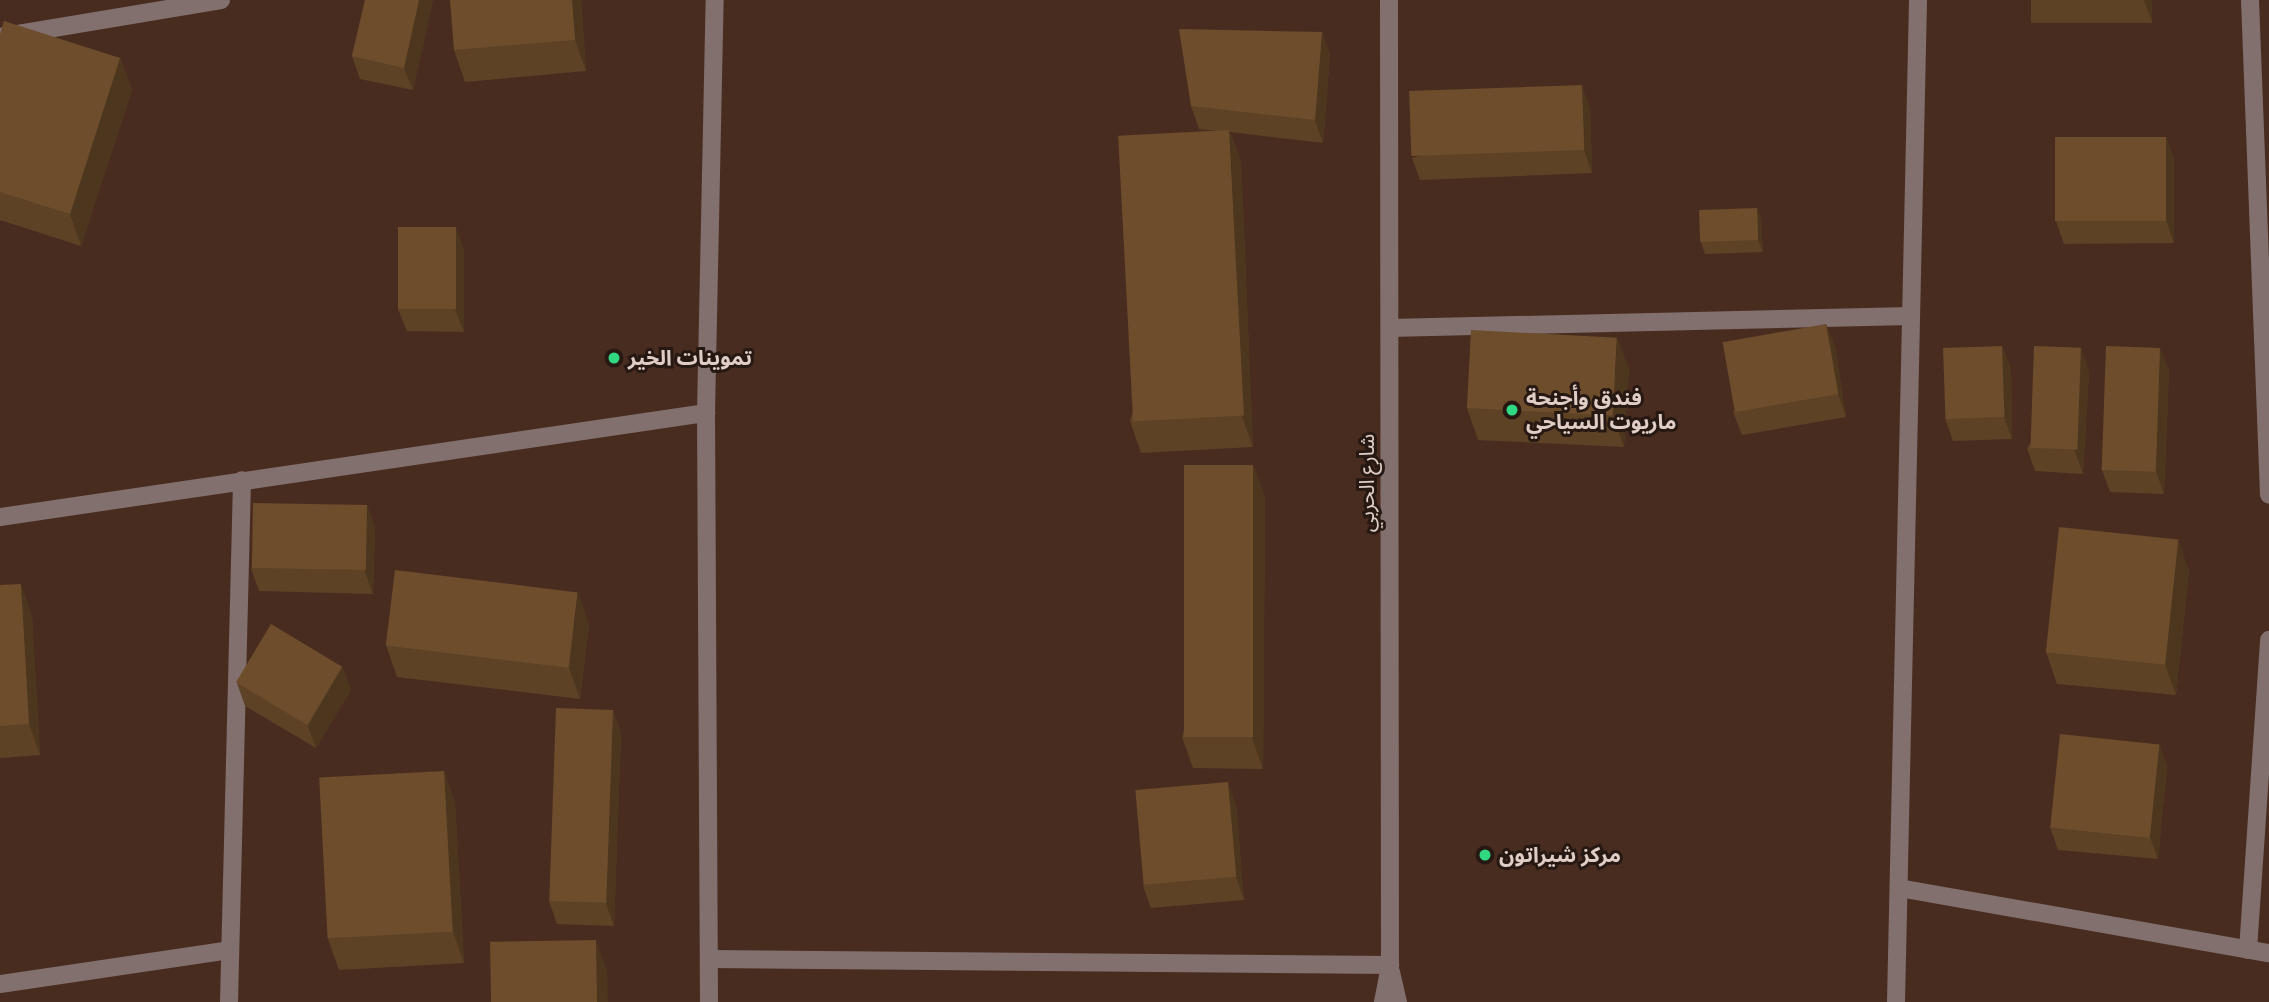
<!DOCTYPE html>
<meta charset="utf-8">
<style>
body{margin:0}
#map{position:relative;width:2269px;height:1002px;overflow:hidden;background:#492c20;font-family:"Roboto Condensed","Noto Sans Arabic",sans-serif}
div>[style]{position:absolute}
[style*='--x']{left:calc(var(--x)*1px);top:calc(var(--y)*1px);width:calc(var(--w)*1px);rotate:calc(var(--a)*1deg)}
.minor>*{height:18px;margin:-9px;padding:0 9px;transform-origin:9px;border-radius:9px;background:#81706e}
.wall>*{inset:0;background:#5e4225;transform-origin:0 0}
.shaded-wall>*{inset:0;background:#4c361e}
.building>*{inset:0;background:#6d4d2b;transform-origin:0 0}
.dots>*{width:19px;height:19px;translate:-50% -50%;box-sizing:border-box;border:4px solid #261813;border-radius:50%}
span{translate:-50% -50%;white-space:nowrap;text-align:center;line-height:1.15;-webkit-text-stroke:6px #261813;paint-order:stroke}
.poi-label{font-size:21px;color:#e0cec6;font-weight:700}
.left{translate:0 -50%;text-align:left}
.street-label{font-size:21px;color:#e0cec6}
</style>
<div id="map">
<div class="minor">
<i style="--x:2250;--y:0;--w:495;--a:87.8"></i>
<i style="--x:0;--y:37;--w:224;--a:-9.5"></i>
<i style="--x:1390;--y:328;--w:521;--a:-1.32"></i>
<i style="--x:0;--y:517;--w:714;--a:-8.38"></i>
<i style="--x:1899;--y:888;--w:376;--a:10"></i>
<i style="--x:2248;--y:950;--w:311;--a:-86.1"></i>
<i style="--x:709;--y:959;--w:681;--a:0.5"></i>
<i style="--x:1391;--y:972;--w:31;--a:77"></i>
<i style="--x:0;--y:984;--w:232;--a:-8.4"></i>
<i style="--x:229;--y:1002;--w:522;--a:-88.57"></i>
<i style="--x:709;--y:1002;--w:589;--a:-90.29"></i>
<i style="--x:706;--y:413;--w:413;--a:-88.8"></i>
<i style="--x:1383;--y:1002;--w:38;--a:-79"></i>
<i style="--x:1390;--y:965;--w:965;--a:-90.06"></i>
<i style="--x:1896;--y:1002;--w:1002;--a:-88.74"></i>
</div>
<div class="wall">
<i style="clip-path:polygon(365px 0,433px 0,413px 90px,360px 79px,352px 56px)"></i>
<i style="clip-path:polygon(581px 0,586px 71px,465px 82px,454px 50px)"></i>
<i style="left:2031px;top:0;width:121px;height:23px"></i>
<i style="clip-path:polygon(1322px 32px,1330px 55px,1323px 143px,1230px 132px,1241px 161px,1253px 447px,1141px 453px,1130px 421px,1217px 131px,1199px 129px,1191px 106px)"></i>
<i style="clip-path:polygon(0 34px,120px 58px,132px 90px,81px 246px,0 220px)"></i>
<i style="clip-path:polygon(1590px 108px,1592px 173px,1420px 180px,1412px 158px)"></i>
<i style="clip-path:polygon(2166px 137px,2174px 159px,2174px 243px,2064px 244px,2056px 221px)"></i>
<i style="clip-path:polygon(1757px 208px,1761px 220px,1763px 252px,1705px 254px,1701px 242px)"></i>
<i style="clip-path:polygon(464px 250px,464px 332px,407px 331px,398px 309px)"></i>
<i style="clip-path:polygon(1826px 324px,1835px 346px,1846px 417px,1742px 435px,1733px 412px)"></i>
<i style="clip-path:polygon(2002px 346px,2011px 369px,2012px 439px,1953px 441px,1945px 418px)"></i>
<i style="clip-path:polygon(2160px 348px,2169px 371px,2164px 494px,2110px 492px,2102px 470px)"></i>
<i style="clip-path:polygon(1629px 368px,1624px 447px,1478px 440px,1467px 408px)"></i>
<i style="clip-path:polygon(2089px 371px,2083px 474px,2035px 471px,2027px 448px)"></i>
<i style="clip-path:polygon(1253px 465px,1265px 497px,1263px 769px,1193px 768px,1182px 737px)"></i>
<i style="clip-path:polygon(367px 505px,375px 528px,373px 594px,259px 591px,251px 568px)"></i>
<i style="clip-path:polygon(2189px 570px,2176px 695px,2057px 684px,2046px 652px)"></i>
<i style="clip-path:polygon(0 585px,32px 616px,40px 755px,0 758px)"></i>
<i style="clip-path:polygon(589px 624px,580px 699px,397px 677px,386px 645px)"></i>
<i style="clip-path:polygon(342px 667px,351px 690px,316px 748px,245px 706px,237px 683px)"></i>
<i style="clip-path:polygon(613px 710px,621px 733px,614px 926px,557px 924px,549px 901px)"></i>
<i style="clip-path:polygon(2159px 744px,2167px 766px,2158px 859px,2058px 850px,2050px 827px)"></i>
<i style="clip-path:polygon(444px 771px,455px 803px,464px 963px,339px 970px,328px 939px)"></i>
<i style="clip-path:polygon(1236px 805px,1244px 900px,1151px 908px,1143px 886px)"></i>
</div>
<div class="shaded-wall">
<i style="clip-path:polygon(419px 0,433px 0,413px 90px,404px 68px)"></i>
<i style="clip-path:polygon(572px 0,581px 0,586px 71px,575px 40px)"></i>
<i style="clip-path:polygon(2144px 0,2152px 0,2152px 21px)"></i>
<i style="clip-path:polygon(1322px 32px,1330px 55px,1323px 143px,1315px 120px)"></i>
<i style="clip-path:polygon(120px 58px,132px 90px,81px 246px,70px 214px)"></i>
<i style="clip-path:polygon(1582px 85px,1590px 108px,1592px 173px,1584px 150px)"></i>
<i style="clip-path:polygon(1229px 130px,1241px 161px,1253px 447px,1242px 416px)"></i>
<i style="clip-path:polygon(2166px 137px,2174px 159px,2174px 243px,2166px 220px)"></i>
<i style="clip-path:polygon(1757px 208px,1761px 220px,1763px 252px,1758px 240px)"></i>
<i style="clip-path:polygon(456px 227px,464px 250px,464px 332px,455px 309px)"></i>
<i style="clip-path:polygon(1826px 324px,1835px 346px,1846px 417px,1838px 394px)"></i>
<i style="clip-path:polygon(1617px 337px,1629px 368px,1624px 447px,1613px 416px)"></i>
<i style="clip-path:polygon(2002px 346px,2011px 369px,2012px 439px,2004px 417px)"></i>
<i style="clip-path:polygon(2081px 348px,2089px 371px,2083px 474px,2075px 451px)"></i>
<i style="clip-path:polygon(2160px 348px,2169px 371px,2164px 494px,2156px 471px)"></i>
<i style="clip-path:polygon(1253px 465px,1265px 497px,1263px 769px,1252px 738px)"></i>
<i style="clip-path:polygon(367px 505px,375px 528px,373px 594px,365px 572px)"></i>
<i style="clip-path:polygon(2178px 539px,2189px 570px,2176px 695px,2165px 664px)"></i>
<i style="clip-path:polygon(21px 584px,32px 616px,40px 755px,29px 724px)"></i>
<i style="clip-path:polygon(578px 592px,589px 624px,580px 699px,569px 668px)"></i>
<i style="clip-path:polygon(342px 667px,351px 690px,316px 748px,308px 726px)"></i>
<i style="clip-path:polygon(613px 710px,621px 733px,614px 926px,606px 904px)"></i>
<i style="clip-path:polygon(2159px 744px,2167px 766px,2158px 859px,2150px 837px)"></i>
<i style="clip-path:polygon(444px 771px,455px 803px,464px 963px,453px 932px)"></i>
<i style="clip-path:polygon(1228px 782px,1236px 805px,1244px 900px,1236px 877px)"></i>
<i style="clip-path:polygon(596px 940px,607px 971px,608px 1002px,597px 1002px)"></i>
</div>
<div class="building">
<i style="clip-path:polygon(365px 0,419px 0,404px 68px,352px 56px)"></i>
<i style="clip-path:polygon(450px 0,572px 0,575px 40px,454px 50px)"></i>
<i style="clip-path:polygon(4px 21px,120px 58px,70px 214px,0 192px,0 34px)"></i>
<i style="clip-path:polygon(1179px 29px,1322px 32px,1315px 120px,1191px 106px)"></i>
<i style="left:1582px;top:85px;width:65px;height:173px;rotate:88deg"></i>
<i style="left:1229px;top:130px;width:286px;height:111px;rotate:87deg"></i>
<i style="left:2055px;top:137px;width:111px;height:84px"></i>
<i style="left:1757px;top:208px;width:32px;height:58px;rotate:88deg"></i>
<i style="left:398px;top:227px;width:58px;height:82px"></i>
<i style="left:1826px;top:324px;width:71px;height:105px;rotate:80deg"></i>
<i style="left:1471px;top:330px;width:146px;height:78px;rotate:3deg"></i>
<i style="left:2002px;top:346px;width:71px;height:59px;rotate:88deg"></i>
<i style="left:2034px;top:346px;width:47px;height:102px;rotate:2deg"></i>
<i style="left:2106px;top:346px;width:54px;height:124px;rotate:2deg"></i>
<i style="left:1184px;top:465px;width:69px;height:272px"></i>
<i style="left:253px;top:503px;width:114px;height:65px;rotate:1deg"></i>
<i style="left:2059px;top:527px;width:120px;height:126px;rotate:6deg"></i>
<i style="left:395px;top:570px;width:184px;height:76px;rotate:7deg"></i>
<i style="clip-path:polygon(21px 584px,29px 724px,0 726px,0 585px)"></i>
<i style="left:271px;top:624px;width:83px;height:68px;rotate:31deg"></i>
<i style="left:556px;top:708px;width:57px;height:193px;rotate:2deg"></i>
<i style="left:2060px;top:734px;width:100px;height:94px;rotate:6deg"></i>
<i style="left:444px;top:771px;width:161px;height:125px;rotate:87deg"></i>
<i style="left:1228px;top:782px;width:95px;height:93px;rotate:85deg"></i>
<i style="left:596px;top:940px;width:62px;height:106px;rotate:89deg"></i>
</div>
<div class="dots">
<i style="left:614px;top:358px;background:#30d882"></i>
<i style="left:1512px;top:410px;background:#30d882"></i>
<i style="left:1485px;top:855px;background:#30d882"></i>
</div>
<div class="poi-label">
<span class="left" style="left:628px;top:358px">تموينات الخير</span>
<span class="left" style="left:1526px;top:410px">فندق وأجنحة<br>ماريوت السياحي</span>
<span class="left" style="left:1499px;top:855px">مركز شيراتون</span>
</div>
<div class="street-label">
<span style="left:1367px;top:483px;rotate:-90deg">شارع الحربي</span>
</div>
</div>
